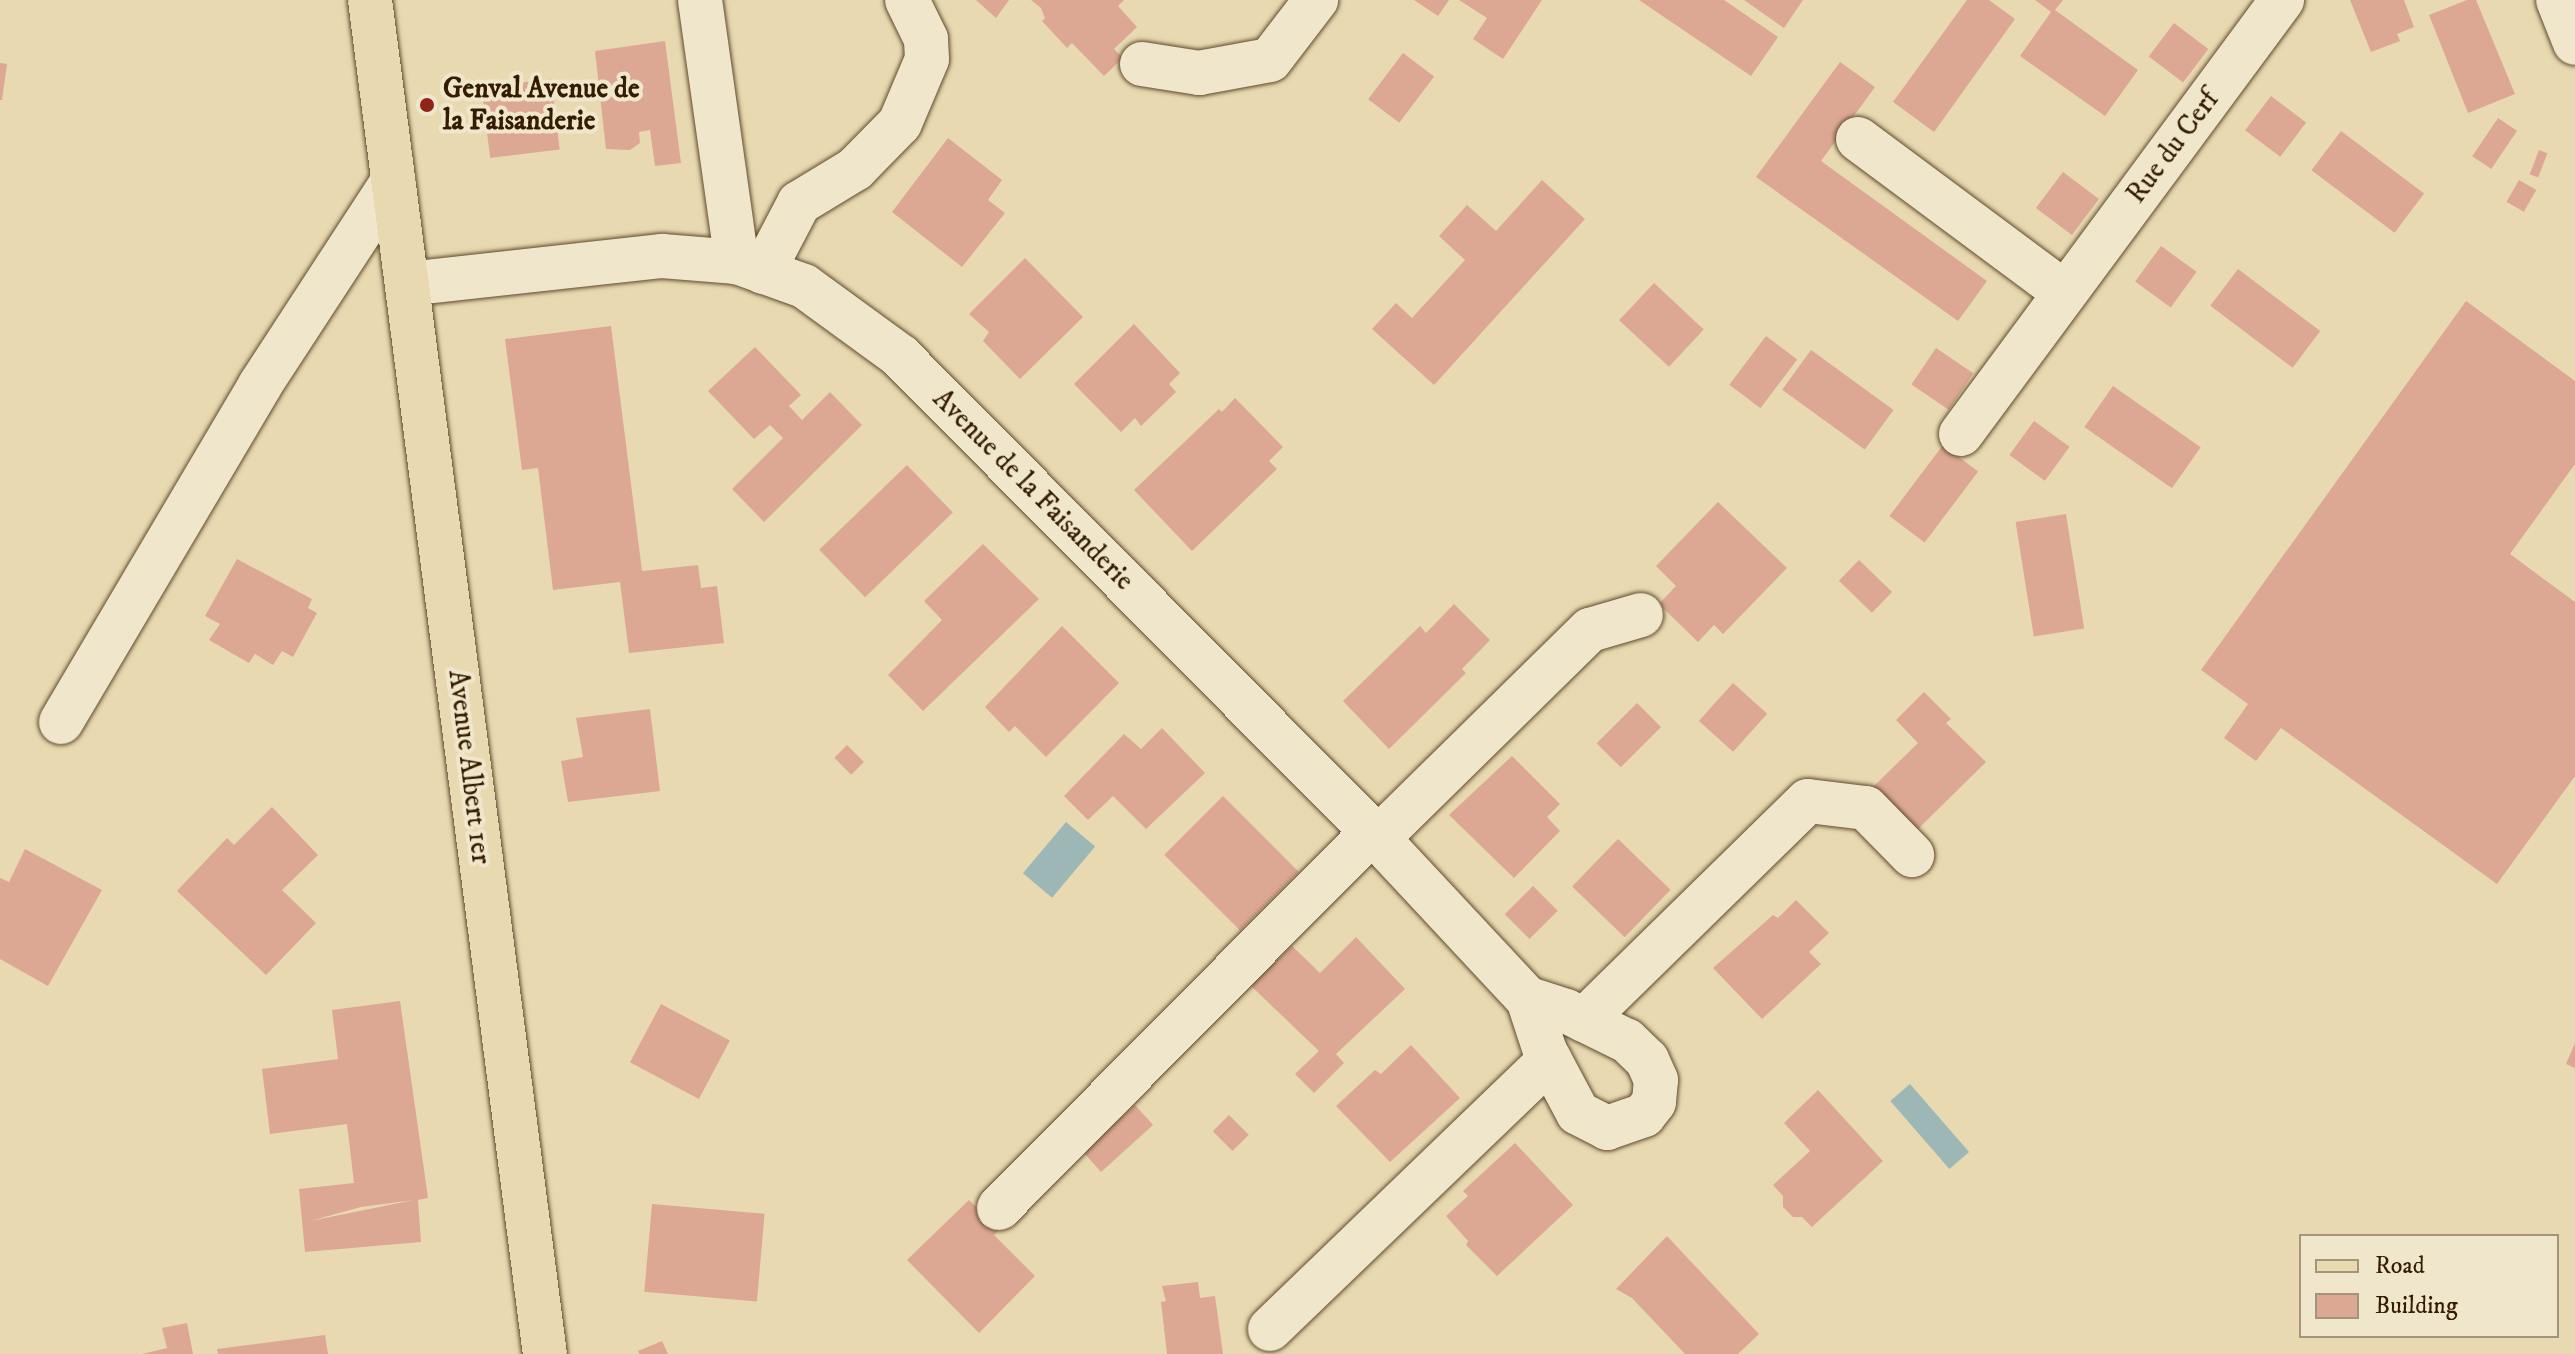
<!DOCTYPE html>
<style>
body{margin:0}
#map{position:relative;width:2575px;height:1354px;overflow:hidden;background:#e8d9b1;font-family:"IM FELL DW Pica",serif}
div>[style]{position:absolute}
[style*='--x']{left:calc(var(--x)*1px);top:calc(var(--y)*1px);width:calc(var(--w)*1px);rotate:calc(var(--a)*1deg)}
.water>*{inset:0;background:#9cb7b6;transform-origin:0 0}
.building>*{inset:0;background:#dca893;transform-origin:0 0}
.roads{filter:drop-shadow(0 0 2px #604b2c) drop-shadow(0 0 2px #604b2c)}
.minor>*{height:44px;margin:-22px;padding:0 22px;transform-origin:22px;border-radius:22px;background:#f0e6cc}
.major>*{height:44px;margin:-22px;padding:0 22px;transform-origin:22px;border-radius:22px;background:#e8d9b1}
.dots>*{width:22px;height:22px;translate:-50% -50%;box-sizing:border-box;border:4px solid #f0e6cc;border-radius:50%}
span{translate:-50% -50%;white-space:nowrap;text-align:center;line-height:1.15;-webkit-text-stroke:8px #f0e6cc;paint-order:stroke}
.poi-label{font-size:28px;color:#331c00;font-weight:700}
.left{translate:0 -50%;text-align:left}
.street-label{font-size:28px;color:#331c00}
.legend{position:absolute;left:2299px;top:1234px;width:260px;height:104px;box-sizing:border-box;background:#f0e6cc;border:2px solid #a4957a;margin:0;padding:10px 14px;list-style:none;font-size:24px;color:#331c00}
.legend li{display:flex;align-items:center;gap:16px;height:40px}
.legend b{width:40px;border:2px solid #a4957a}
</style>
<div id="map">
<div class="water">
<i style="left:1066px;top:822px;width:38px;height:67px;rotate:40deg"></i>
<i style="left:1910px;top:1084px;width:90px;height:26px;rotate:49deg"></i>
</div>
<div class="building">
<i style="clip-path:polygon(976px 0,1009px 0,996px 18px)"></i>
<i style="clip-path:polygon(1031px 0,1124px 0,1118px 6px,1137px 27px,1114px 49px,1123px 58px,1104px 76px,1072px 43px,1067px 48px,1042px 21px,1045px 18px,1041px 8px)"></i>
<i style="clip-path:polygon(1414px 0,1449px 0,1438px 16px)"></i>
<i style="clip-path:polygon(1459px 0,1542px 0,1503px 59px,1473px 39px,1487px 18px)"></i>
<i style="clip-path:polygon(1639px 0,1724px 0,1778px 37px,1751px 76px)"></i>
<i style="clip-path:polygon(1744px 0,1803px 0,1784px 28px)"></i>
<i style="clip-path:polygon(1967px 0,1989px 0,2015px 19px,1934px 132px,1893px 102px)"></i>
<i style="clip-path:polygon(2035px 0,2063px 0,2055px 10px,2138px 70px,2105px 116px,2020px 56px,2051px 12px)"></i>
<i style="clip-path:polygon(2350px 0,2404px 0,2414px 27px,2397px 34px,2400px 41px,2371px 52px)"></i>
<i style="clip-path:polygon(2467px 0,2476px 0,2515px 94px,2468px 113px,2429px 15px)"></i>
<i style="left:2174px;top:23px;width:43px;height:42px;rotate:37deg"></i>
<i style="clip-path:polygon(665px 41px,681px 163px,655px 166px,650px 130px,639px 132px,640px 143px,630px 150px,606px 149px,595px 51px)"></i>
<i style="left:1403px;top:53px;width:39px;height:58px;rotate:37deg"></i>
<i style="clip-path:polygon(1840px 62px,1875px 87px,1821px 161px,1987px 281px,1958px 321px,1756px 177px)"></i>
<i style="clip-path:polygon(0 63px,7px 64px,2px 100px,0 100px)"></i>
<i style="left:551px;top:79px;width:71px;height:70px;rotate:83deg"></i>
<i style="left:2271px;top:96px;width:44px;height:43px;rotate:37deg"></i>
<i style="left:2498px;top:118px;width:23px;height:46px;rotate:34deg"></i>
<i style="left:2341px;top:131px;width:104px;height:49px;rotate:37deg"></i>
<i style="clip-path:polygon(948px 138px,1002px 180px,988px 200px,1005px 213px,962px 267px,892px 212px)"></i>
<i style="left:2539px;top:150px;width:9px;height:26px;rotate:21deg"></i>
<i style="left:2063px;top:172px;width:45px;height:45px;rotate:37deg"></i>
<i style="clip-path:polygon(1542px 180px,1585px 219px,1434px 385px,1372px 329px,1396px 303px,1412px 318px,1465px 260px,1439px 236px,1467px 205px,1496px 231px)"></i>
<i style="left:2519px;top:180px;width:20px;height:25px;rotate:30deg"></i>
<i style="left:2161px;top:246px;width:44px;height:44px;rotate:36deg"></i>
<i style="clip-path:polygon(1025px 258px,1083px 317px,1020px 379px,983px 341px,989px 332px,969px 314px)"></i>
<i style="left:2238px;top:269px;width:103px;height:46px;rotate:37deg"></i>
<i style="left:1654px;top:283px;width:68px;height:51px;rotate:43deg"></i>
<i style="clip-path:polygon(2466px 301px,2575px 381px,2575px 464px,2510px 554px,2575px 602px,2575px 776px,2497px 884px,2281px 728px,2256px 761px,2224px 738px,2248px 704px,2201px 670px)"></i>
<i style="clip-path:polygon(1134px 324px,1180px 373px,1169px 384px,1176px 392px,1141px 426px,1135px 418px,1121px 432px,1074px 384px)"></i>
<i style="clip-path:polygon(611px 326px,642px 571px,698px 565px,701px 588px,717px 586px,724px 643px,629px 653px,620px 582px,553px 590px,538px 468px,522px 470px,505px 339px)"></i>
<i style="left:1766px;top:336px;width:39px;height:61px;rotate:37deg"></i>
<i style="clip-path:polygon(755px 347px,801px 395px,789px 406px,802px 420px,830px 392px,862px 425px,764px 522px,732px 489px,783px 438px,770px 425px,754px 439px,708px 391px)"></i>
<i style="left:1936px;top:348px;width:45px;height:44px;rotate:34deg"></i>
<i style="left:1811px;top:350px;width:102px;height:49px;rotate:36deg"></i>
<i style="left:2113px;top:386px;width:107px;height:50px;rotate:35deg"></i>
<i style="clip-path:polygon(1235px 398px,1283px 447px,1269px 461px,1277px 469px,1192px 551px,1134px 490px,1219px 409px,1222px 412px)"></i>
<i style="left:2034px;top:421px;width:44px;height:42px;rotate:36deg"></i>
<i style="left:1943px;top:445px;width:44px;height:89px;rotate:37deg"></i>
<i style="left:907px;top:465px;width:66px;height:122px;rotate:46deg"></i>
<i style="clip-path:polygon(1718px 502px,1787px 568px,1723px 634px,1714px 625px,1698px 642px,1659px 604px,1676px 586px,1656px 566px)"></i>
<i style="left:2066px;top:514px;width:116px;height:51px;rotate:81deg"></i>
<i style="clip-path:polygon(983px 544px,1039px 599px,923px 711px,888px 675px,942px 620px,924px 601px)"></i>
<i style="clip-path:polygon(237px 559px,312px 599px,308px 608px,317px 613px,293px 657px,282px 651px,273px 665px,255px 654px,249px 663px,209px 640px,220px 624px,205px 616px)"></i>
<i style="left:1859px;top:560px;width:46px;height:29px;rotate:44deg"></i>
<i style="clip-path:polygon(1454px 604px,1490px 640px,1462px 669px,1466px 673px,1389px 749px,1343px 701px,1420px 626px,1426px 633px)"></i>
<i style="clip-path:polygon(1062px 626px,1119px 683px,1046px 757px,1015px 726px,1009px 732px,985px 707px)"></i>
<i style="left:1733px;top:683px;width:46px;height:51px;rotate:42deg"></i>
<i style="clip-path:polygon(1924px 692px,1951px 719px,1946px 723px,1986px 762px,1916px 831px,1873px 787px,1918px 743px,1896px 720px)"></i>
<i style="left:1637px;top:703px;width:34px;height:57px;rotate:45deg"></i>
<i style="clip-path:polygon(650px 709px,660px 791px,568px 802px,561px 761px,583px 757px,576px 718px)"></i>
<i style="clip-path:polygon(1162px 728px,1205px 773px,1146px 829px,1113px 796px,1088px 820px,1064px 796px,1124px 734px,1141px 749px)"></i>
<i style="left:847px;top:745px;width:24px;height:18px;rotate:45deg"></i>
<i style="clip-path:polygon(1512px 756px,1560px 804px,1547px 817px,1560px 831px,1514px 878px,1449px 815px)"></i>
<i style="left:1223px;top:796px;width:107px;height:83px;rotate:45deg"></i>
<i style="clip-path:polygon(272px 807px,318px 855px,282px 890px,316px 923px,266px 975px,177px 891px,227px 838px,234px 845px)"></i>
<i style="left:1618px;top:839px;width:73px;height:66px;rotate:44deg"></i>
<i style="clip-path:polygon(25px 849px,102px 890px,48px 986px,0 959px,0 878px,9px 882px)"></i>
<i style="left:1533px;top:886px;width:35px;height:40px;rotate:45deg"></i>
<i style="clip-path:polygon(1796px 900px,1829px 933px,1809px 952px,1821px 964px,1762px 1019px,1713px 968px,1773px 915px,1778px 918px)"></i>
<i style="clip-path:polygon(1356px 937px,1405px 989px,1336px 1054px,1344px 1063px,1314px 1093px,1295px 1074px,1319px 1051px,1250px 985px,1292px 946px,1320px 973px)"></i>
<i style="clip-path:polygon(evenodd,400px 1001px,428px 1198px,418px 1200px,421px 1242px,305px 1252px,299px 1189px,354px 1183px,347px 1124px,270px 1134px,262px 1069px,338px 1059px,332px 1010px,400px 1001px,414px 1200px,310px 1221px,361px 1207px,414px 1200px)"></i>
<i style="left:661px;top:1004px;width:78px;height:66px;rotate:28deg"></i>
<i style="clip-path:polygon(2575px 1043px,2575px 1068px,2566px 1064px)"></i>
<i style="clip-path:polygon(1411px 1045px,1460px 1098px,1390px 1162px,1336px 1106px,1375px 1070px,1381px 1074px)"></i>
<i style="clip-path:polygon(1818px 1090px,1883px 1161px,1812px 1227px,1802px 1217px,1793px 1217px,1783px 1207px,1783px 1196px,1773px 1185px,1810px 1151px,1784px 1123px)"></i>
<i style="left:1135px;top:1105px;width:27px;height:70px;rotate:48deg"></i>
<i style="left:1229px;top:1115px;width:28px;height:23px;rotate:45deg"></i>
<i style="clip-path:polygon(1515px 1143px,1573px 1205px,1497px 1276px,1466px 1245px,1468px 1241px,1446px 1216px,1468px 1196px,1463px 1191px)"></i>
<i style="clip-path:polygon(969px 1200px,999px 1230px,994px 1235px,1035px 1276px,979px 1333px,907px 1260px)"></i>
<i style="left:652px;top:1204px;width:113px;height:88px;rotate:5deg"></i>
<i style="clip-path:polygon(1667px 1236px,1759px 1334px,1738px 1354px,1685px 1354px,1632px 1298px,1616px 1289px)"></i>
<i style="clip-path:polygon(1198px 1282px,1200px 1298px,1215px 1296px,1223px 1354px,1167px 1354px,1161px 1302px,1166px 1301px,1162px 1286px)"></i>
<i style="clip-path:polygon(187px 1323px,193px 1354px,142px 1354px,167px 1348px,162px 1328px)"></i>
<i style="clip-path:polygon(325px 1335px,328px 1354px,218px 1354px,217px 1349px)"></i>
<i style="clip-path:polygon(662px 1341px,668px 1354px,639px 1354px,638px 1351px)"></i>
</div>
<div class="roads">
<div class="minor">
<i style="--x:700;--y:0;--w:265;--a:82"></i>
<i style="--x:2558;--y:0;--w:46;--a:68.4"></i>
<i style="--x:1142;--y:64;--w:58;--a:9"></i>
<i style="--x:1199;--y:73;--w:72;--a:-10.4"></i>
<i style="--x:1270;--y:60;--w:76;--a:-52.5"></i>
<i style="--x:1858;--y:139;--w:258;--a:36.6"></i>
<i style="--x:763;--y:272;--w:78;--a:-62.4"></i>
<i style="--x:799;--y:203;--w:66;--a:-31.3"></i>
<i style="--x:855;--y:169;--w:64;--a:-45.6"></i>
<i style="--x:900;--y:123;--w:69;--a:-67.1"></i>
<i style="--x:927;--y:59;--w:20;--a:-93"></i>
<i style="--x:926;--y:39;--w:43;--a:-116"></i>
<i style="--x:407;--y:284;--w:257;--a:-6.3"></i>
<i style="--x:662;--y:256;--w:75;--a:4.6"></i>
<i style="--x:737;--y:262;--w:71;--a:19.7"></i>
<i style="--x:804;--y:286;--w:119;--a:36.1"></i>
<i style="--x:900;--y:356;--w:670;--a:45.24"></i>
<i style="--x:1372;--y:832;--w:229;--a:47"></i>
<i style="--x:1528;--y:999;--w:55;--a:71.9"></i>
<i style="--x:1545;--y:1051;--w:70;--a:62"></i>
<i style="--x:1578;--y:1113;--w:33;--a:27"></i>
<i style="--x:1607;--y:1128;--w:39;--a:-19"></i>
<i style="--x:1644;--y:1115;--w:16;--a:-52"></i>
<i style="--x:1654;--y:1102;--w:22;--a:-85"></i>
<i style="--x:1656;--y:1080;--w:22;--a:-114"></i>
<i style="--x:1647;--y:1060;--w:28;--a:-136"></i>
<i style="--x:1627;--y:1041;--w:68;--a:-153.8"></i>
<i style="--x:1566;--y:1011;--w:40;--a:-162"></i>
<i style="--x:1961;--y:434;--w:540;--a:-53.51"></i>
<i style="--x:61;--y:722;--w:391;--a:-59.4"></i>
<i style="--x:260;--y:385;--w:244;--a:-56.9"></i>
<i style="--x:1378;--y:838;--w:297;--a:-44.5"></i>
<i style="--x:1590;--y:630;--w:53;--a:-16.4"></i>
<i style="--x:1584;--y:1020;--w:313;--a:-44.4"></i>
<i style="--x:1808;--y:801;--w:58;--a:6.9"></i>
<i style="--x:1866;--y:808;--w:66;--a:45.6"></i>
<i style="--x:999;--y:1208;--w:530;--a:-45.23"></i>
<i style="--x:1270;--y:1329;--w:388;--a:-43.9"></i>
</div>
<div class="major">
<i style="--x:370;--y:0;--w:1365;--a:82.64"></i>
</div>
</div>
<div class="dots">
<i style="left:427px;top:105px;background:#8f2418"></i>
</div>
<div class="poi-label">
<span class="left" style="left:443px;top:105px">Genval Avenue de<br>la Faisanderie</span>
</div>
<div class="street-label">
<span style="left:2173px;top:147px;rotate:-53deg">Rue du Cerf</span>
<span style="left:1033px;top:490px;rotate:45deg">Avenue de la Faisanderie</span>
<span style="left:469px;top:767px;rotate:83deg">Avenue Albert 1er</span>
</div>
<ul class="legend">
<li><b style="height:10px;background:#e8d9b1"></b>Road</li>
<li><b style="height:22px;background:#dca893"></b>Building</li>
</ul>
</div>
